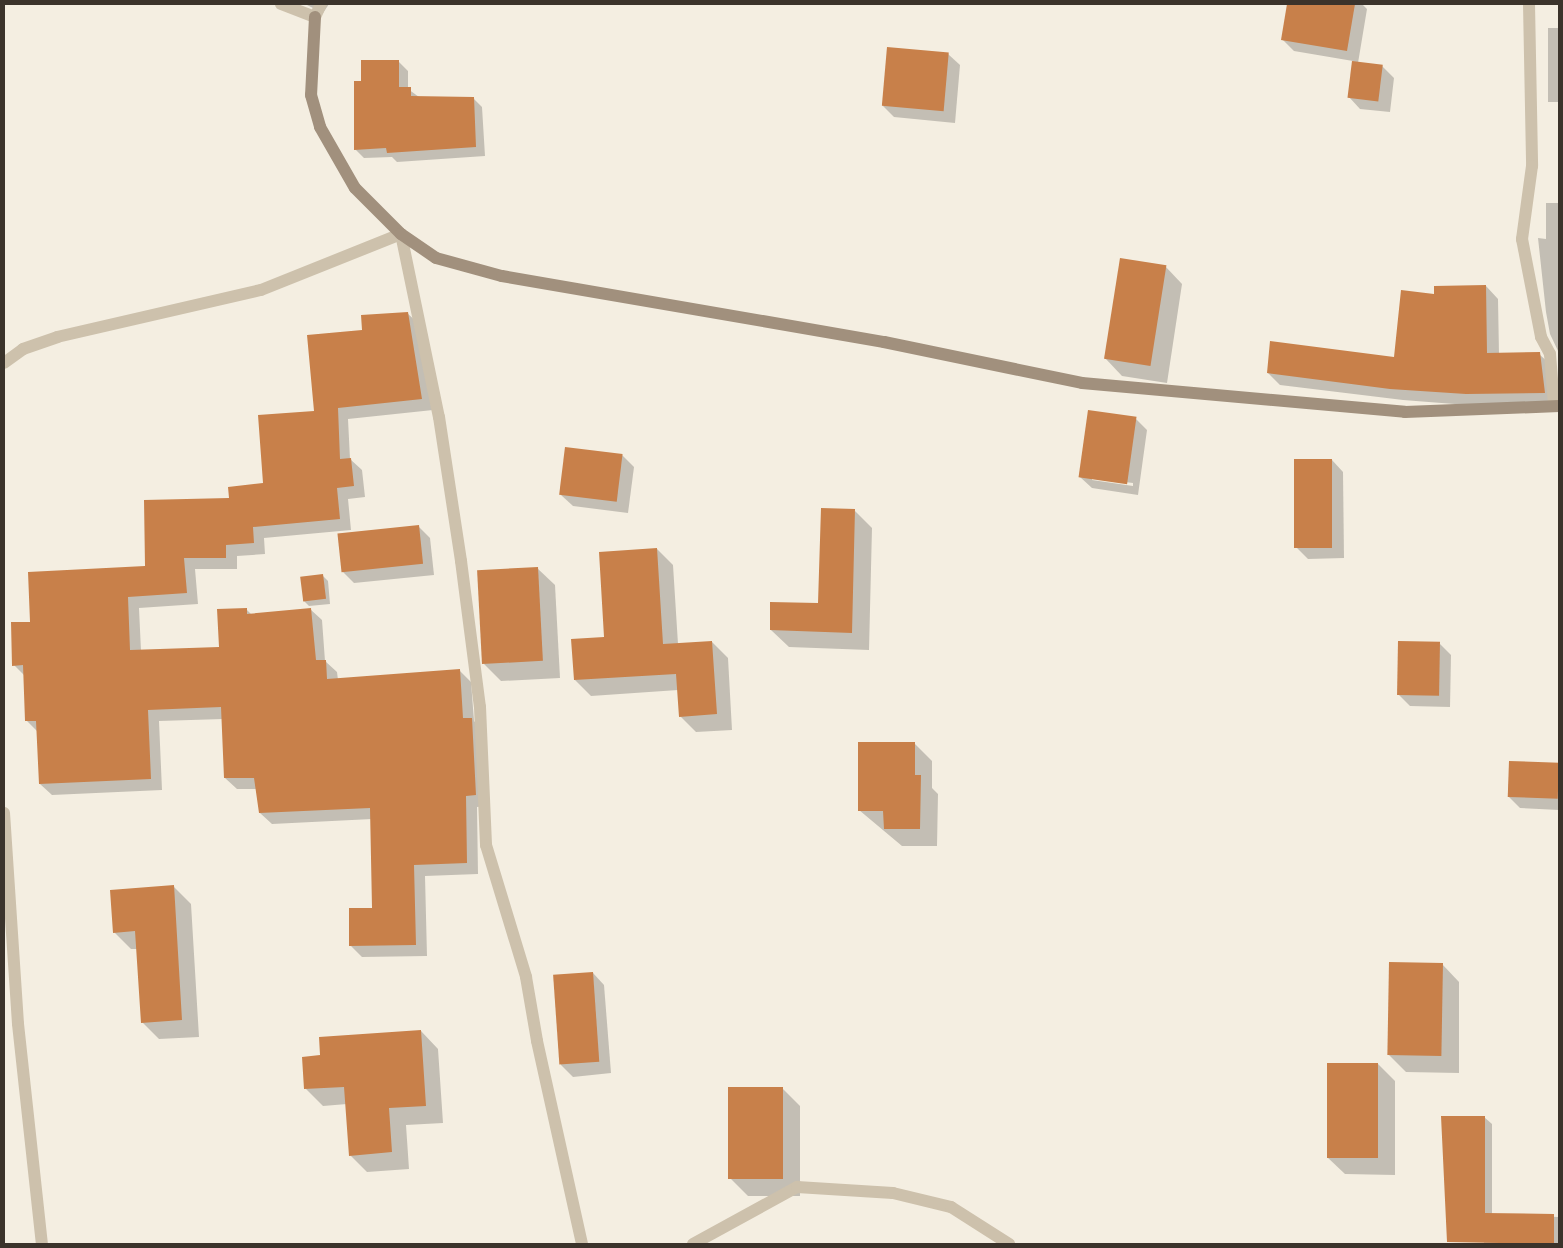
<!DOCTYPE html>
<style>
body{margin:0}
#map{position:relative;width:1563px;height:1248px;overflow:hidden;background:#f4eee1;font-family:Commissioner,sans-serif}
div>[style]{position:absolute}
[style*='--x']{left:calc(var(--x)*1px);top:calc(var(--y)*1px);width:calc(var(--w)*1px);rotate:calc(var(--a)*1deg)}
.shadow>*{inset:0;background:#0003;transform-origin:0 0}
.building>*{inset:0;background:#c8804a;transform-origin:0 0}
.minor>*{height:12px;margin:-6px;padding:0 6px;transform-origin:6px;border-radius:6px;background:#cdc1ac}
.tertiary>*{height:12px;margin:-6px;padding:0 6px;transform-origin:6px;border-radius:6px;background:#cdc1ac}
.secondary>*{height:12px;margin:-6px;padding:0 6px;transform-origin:6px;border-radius:6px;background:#a1907d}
span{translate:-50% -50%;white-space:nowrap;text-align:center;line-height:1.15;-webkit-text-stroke:5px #fbf7ee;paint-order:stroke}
.frame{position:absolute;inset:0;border:5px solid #3b332b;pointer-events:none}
</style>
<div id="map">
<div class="shadow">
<i style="clip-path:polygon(305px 4px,329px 4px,323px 13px)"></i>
<i style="clip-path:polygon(1288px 4px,1362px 4px,1367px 9px,1358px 63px,1382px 66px,1394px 78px,1390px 112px,1360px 109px,1349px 97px,1353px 61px,1294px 51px,1282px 39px)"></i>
<i style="left:1548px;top:28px;width:11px;height:74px"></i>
<i style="clip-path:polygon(948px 54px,960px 65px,955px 123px,894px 117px,883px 106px)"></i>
<i style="clip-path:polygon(399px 62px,408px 71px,408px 89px,419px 97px,473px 98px,482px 107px,485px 156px,397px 162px,392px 157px,364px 158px,355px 149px,362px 82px)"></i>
<i style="clip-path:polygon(1546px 203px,1559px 203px,1559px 353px,1550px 334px,1546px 312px,1538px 238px,1546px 239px)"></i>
<i style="clip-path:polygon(1165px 266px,1182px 284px,1167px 383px,1122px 376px,1105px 358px)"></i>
<i style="clip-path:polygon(1486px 286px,1498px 299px,1499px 354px,1539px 354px,1552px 366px,1557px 405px,1480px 406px,1403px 400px,1280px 385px,1268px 373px,1395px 358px)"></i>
<i style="clip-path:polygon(407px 313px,419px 324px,433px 410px,348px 419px,350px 459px,362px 470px,365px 497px,348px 499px,351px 530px,264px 538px,265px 554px,237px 556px,237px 569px,195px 569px,198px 604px,139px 608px,141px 651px,220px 648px,246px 609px,252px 615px,310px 609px,322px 620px,325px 661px,337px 672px,338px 680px,459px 670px,471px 682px,474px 721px,483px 731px,487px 806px,477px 807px,478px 874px,425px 876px,427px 956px,362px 957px,351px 946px,373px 909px,372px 819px,272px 824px,260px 813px,257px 789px,237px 789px,225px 778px,223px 719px,159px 721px,162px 790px,52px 795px,40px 784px,38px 732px,26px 720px,25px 676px,14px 665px,32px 623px,146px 567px,230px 499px,264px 484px,315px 412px,363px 331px)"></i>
<i style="clip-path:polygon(evenodd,1135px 418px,1147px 430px,1138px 495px,1092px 488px,1080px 477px,1135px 418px,1092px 478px,1133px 483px,1133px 486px,1092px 480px,1092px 478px)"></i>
<i style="clip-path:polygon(622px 455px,634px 467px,628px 513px,573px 506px,561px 495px)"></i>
<i style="clip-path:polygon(1332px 460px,1343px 472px,1344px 558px,1308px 559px,1296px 547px)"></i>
<i style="clip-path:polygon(855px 511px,872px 528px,869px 650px,789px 647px,771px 630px,819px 605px)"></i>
<i style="clip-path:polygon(419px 527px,430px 538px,434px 575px,354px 583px,342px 571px)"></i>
<i style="clip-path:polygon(657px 549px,673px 565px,678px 644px,712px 642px,728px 658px,732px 730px,696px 732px,680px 716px,678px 690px,591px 696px,575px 680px,605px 639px)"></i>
<i style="clip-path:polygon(537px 568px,555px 585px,560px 678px,501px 681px,484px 664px)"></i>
<i style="clip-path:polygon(323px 576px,328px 581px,330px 604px,309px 606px,304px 601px)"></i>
<i style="clip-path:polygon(1440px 644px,1451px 655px,1450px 707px,1410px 706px,1398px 694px)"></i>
<i style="clip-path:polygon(914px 743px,932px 761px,932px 788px,938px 794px,937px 846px,902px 846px,859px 810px)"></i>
<i style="clip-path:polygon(1510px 762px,1559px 765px,1559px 810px,1520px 808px,1508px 796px)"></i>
<i style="clip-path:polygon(174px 887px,191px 904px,199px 1037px,159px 1039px,142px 1022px,137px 949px,131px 949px,114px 932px)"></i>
<i style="clip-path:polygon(1442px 964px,1459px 982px,1459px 1073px,1406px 1072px,1389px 1055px)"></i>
<i style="clip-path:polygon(593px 973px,604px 985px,611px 1073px,573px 1077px,561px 1065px,555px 976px)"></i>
<i style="clip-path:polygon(421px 1031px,438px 1049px,443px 1123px,406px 1125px,409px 1169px,367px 1172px,350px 1155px,347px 1104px,323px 1106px,306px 1089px,322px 1057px)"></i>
<i style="clip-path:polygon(1378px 1064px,1395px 1081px,1395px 1175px,1345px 1174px,1327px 1157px)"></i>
<i style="clip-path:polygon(782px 1088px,800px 1106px,800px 1196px,748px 1196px,730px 1178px)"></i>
<i style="clip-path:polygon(1484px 1117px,1492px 1124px,1492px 1215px,1559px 1217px,1559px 1244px,1484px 1244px)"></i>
</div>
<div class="building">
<i style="clip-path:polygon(1287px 4px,1355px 4px,1347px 51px,1281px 40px)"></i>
<i style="left:887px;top:47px;width:62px;height:59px;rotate:5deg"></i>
<i style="clip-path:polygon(361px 60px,399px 60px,399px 87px,411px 87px,411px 96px,474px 97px,476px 147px,387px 153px,386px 148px,354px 150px,354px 81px,361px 81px)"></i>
<i style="left:1352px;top:61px;width:31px;height:37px;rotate:7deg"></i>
<i style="left:1120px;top:258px;width:47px;height:102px;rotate:9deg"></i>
<i style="clip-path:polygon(1486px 285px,1487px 353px,1540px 352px,1545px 393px,1466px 394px,1390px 389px,1267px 373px,1270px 341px,1394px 357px,1401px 290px,1434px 294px,1434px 286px)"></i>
<i style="clip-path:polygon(408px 312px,422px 399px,338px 408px,340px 459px,351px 458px,354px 486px,337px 488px,340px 519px,253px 527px,254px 543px,226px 545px,226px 558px,184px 558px,187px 593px,128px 597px,130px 650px,219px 647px,217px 609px,247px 608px,247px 614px,311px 608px,316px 660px,326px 660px,327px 679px,460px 669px,463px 718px,472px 718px,476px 795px,466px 796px,467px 863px,414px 865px,416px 945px,349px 946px,349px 908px,372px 908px,370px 808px,259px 813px,254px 778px,224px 778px,221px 707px,148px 710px,151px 779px,39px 784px,36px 721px,25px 721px,23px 665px,12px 666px,11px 622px,30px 622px,28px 572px,145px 566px,144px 500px,229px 498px,228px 487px,263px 483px,258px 415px,314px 411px,307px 335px,362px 330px,361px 315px)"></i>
<i style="left:1088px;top:410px;width:49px;height:68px;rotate:8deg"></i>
<i style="left:565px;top:447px;width:58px;height:48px;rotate:7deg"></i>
<i style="left:1294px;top:459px;width:38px;height:89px"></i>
<i style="clip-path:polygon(821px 508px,855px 509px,852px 633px,770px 630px,770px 602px,818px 603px)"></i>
<i style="left:419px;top:525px;width:39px;height:82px;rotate:84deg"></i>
<i style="clip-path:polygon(657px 548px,663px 644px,712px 641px,717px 714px,679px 717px,676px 674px,574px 680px,571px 639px,604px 637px,599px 552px)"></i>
<i style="left:538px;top:567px;width:94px;height:61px;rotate:87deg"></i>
<i style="left:323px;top:574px;width:25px;height:23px;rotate:83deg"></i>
<i style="left:1398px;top:641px;width:42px;height:54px;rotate:1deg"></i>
<i style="clip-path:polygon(858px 742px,915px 742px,915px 775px,921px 775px,920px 829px,884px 829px,883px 811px,858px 811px)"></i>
<i style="left:1509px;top:761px;width:50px;height:36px;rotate:2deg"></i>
<i style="clip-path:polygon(174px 885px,182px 1020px,141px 1023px,135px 931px,113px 933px,110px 890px)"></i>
<i style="left:1389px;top:962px;width:54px;height:93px;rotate:1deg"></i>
<i style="left:593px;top:972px;width:90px;height:40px;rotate:86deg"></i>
<i style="clip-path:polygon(421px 1030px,426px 1106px,389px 1108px,392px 1152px,349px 1156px,344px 1087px,304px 1089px,302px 1057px,320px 1055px,319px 1037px)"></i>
<i style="left:1327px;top:1063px;width:51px;height:95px"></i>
<i style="left:728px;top:1087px;width:55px;height:92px"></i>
<i style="clip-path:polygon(1441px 1116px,1485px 1116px,1485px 1213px,1554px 1214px,1554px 1244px,1447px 1242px)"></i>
</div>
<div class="minor">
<i style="--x:1529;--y:4;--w:162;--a:88.9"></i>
<i style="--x:1532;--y:166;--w:74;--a:97.8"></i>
<i style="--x:1522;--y:239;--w:100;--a:79"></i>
<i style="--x:1541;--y:337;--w:19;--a:62"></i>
<i style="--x:1550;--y:354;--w:51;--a:85.5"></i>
</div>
<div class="tertiary">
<i style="--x:281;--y:4;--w:36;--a:21"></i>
<i style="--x:315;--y:17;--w:14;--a:-65"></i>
<i style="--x:4;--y:363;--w:24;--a:-36"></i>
<i style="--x:23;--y:349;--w:36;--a:-19"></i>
<i style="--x:57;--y:337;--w:209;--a:-13"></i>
<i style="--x:261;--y:290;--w:151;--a:-21.8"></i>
<i style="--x:401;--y:234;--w:187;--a:78.3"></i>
<i style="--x:439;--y:417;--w:146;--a:81.3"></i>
<i style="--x:461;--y:561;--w:147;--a:82.6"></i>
<i style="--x:480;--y:707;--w:138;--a:87.5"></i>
<i style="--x:486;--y:845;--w:138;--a:73.1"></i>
<i style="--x:526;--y:977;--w:65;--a:80.2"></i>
<i style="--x:537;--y:1041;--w:208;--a:77.5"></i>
<i style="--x:4;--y:813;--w:211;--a:86.2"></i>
<i style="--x:18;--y:1024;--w:221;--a:83.8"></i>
<i style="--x:693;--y:1244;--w:119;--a:-28.7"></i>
<i style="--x:797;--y:1187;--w:96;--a:3.6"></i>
<i style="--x:893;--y:1193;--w:60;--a:13.6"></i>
<i style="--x:951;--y:1207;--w:69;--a:32.5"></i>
</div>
<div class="secondary">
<i style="--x:315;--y:17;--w:78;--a:92.9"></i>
<i style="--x:311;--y:95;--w:33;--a:74"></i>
<i style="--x:320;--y:127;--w:70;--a:60.2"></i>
<i style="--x:355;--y:188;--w:65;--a:45"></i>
<i style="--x:401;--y:234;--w:42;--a:34.4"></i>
<i style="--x:436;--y:258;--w:68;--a:15.3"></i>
<i style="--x:502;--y:276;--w:388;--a:9.8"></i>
<i style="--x:884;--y:342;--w:202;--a:11.7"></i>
<i style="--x:1082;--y:383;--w:324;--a:5.1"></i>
<i style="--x:1405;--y:412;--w:154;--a:-2.2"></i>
</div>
<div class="frame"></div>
</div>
